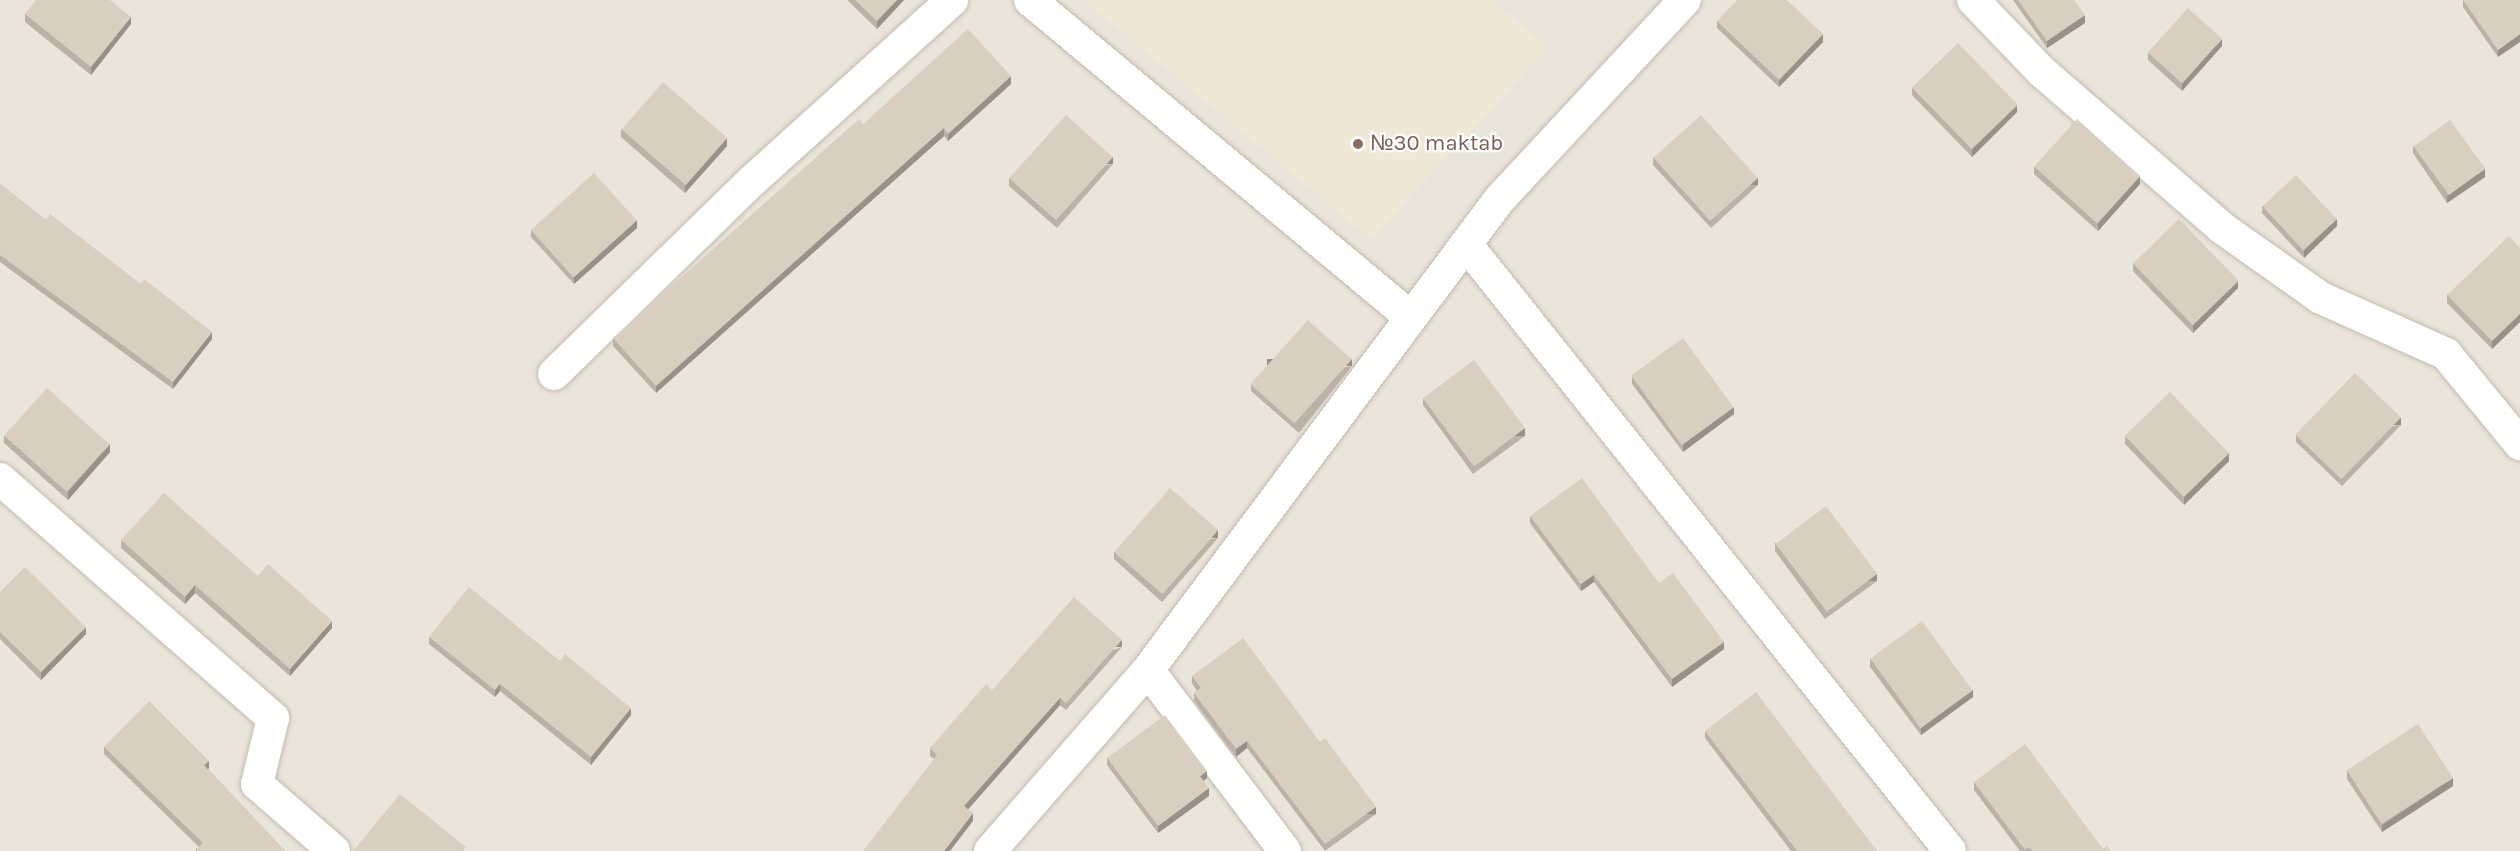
<!DOCTYPE html>
<meta charset="utf-8">
<style>
body{margin:0}
#map{position:relative;width:2520px;height:851px;overflow:hidden;background:#f6f3ec;font-family:Karla,sans-serif}
div>[style]{position:absolute}
[style*='--x']{left:calc(var(--x)*1px);top:calc(var(--y)*1px);width:calc(var(--w)*1px);rotate:calc(var(--a)*1deg)}
.residential>*{inset:0;background:#eae5da;transform-origin:0 0}
.education>*{inset:0;background:#efe8d6}
.roads{filter:drop-shadow(0 0 2px #c2bbae) drop-shadow(0 0 2px #c2bbae)}
.minor>*{height:32px;margin:-16px;padding:0 16px;transform-origin:16px;border-radius:16px;background:#fff}
.wall>*{inset:0;background:#bab2a6}
.shaded-wall>*{inset:0;background:#979187;transform-origin:0 0}
.building>*{inset:0;background:#d8cfc1;transform-origin:0 0}
.dots>*{width:16px;height:16px;translate:-50% -50%;box-sizing:border-box;border:3px solid #fff;border-radius:50%}
span{translate:-50% -50%;white-space:nowrap;text-align:center;line-height:1.15;-webkit-text-stroke:4.5px #fff;paint-order:stroke}
.education-label{font-size:22px;color:#785e54}
.left{translate:0 -50%;text-align:left}
</style>
<div id="map">
<div class="residential">
<i style="left:0;top:0;width:2520px;height:851px"></i>
</div>
<div class="education">
<i style="clip-path:polygon(1084px 0,1492px 0,1548px 48px,1371px 239px)"></i>
</div>
<div class="roads">
<div class="minor">
<i style="--x:1030;--y:0;--w:496;--a:39.8"></i>
<i style="--x:1973;--y:0;--w:98;--a:46.2"></i>
<i style="--x:2041;--y:71;--w:240;--a:40.9"></i>
<i style="--x:2222;--y:228;--w:121;--a:35.3"></i>
<i style="--x:2321;--y:298;--w:137;--a:24.1"></i>
<i style="--x:2446;--y:354;--w:117;--a:50.6"></i>
<i style="--x:1466;--y:244;--w:776;--a:51.43"></i>
<i style="--x:554;--y:374;--w:277;--a:-44.3"></i>
<i style="--x:752;--y:181;--w:270;--a:-42.1"></i>
<i style="--x:0;--y:479;--w:363;--a:41.2"></i>
<i style="--x:273;--y:718;--w:68;--a:103.6"></i>
<i style="--x:257;--y:784;--w:102;--a:41"></i>
<i style="--x:1148;--y:670;--w:227;--a:52.9"></i>
<i style="--x:990;--y:851;--w:240;--a:-48.9"></i>
<i style="--x:1148;--y:670;--w:587;--a:-53.25"></i>
<i style="--x:1499;--y:200;--w:273;--a:-47.1"></i>
</div>
</div>
<div class="wall">
<i style="clip-path:polygon(847px 0,904px 0,877px 29px)"></i>
<i style="clip-path:polygon(2013px 0,2074px 0,2085px 23px,2047px 48px)"></i>
<i style="clip-path:polygon(2463px 0,2520px 0,2498px 57px,2463px 7px)"></i>
<i style="clip-path:polygon(25px 14px,131px 24px,91px 75px,25px 22px)"></i>
<i style="clip-path:polygon(1717px 21px,1823px 42px,1779px 87px,1717px 28px)"></i>
<i style="clip-path:polygon(2222px 46px,2182px 91px,2148px 60px,2148px 53px)"></i>
<i style="clip-path:polygon(1011px 84px,948px 141px,944px 136px,656px 393px,613px 346px,613px 338px,863px 124px)"></i>
<i style="clip-path:polygon(1912px 88px,2017px 112px,1972px 157px,1912px 95px)"></i>
<i style="clip-path:polygon(621px 129px,727px 146px,685px 193px,621px 137px)"></i>
<i style="clip-path:polygon(2413px 146px,2485px 177px,2447px 203px,2413px 153px)"></i>
<i style="clip-path:polygon(1653px 158px,1758px 185px,1711px 228px,1653px 165px)"></i>
<i style="clip-path:polygon(1113px 164px,1057px 228px,1009px 186px,1009px 178px)"></i>
<i style="clip-path:polygon(2034px 167px,2140px 184px,2098px 231px,2034px 174px)"></i>
<i style="clip-path:polygon(0 184px,46px 220px,212px 339px,173px 389px,0 262px)"></i>
<i style="clip-path:polygon(2262px 206px,2337px 226px,2304px 258px,2262px 213px)"></i>
<i style="clip-path:polygon(637px 228px,574px 284px,531px 237px,531px 230px)"></i>
<i style="clip-path:polygon(2520px 248px,2520px 322px,2492px 349px,2447px 303px,2447px 295px)"></i>
<i style="clip-path:polygon(2133px 264px,2238px 288px,2193px 333px,2133px 271px)"></i>
<i style="clip-path:polygon(1352px 366px,1299px 433px,1251px 391px,1251px 384px)"></i>
<i style="clip-path:polygon(1632px 376px,1734px 414px,1683px 452px,1632px 384px)"></i>
<i style="clip-path:polygon(1423px 398px,1525px 436px,1473px 474px,1423px 405px)"></i>
<i style="clip-path:polygon(2401px 425px,2342px 486px,2296px 442px,2296px 435px)"></i>
<i style="clip-path:polygon(4px 436px,110px 452px,68px 500px,4px 443px)"></i>
<i style="clip-path:polygon(2125px 436px,2229px 461px,2184px 505px,2125px 444px)"></i>
<i style="clip-path:polygon(1530px 516px,1659px 583px,1724px 649px,1672px 687px,1594px 582px,1581px 591px,1530px 523px)"></i>
<i style="clip-path:polygon(1218px 538px,1162px 602px,1114px 559px,1114px 552px)"></i>
<i style="clip-path:polygon(121px 540px,258px 576px,332px 628px,290px 676px,195px 593px,185px 604px,121px 548px)"></i>
<i style="clip-path:polygon(1775px 543px,1877px 581px,1825px 619px,1775px 551px)"></i>
<i style="clip-path:polygon(0 592px,86px 634px,41px 680px,0 639px)"></i>
<i style="clip-path:polygon(429px 637px,560px 661px,631px 715px,591px 765px,500px 691px,495px 697px,429px 644px)"></i>
<i style="clip-path:polygon(1122px 647px,1066px 710px,1060px 705px,968px 809px,973px 821px,934px 759px,930px 756px,930px 748px,992px 690px)"></i>
<i style="clip-path:polygon(1870px 659px,1973px 697px,1921px 735px,1870px 667px)"></i>
<i style="clip-path:polygon(1192px 676px,1320px 742px,1376px 814px,1325px 851px,1247px 748px,1236px 757px,1194px 701px,1194px 693px,1197px 691px,1192px 683px)"></i>
<i style="clip-path:polygon(1705px 731px,1877px 851px,1791px 851px,1705px 738px)"></i>
<i style="clip-path:polygon(104px 747px,209px 768px,208px 769px,285px 851px,196px 851px,196px 849px,199px 847px,104px 754px)"></i>
<i style="clip-path:polygon(1107px 758px,1207px 778px,1204px 781px,1209px 796px,1158px 833px,1107px 765px)"></i>
<i style="clip-path:polygon(2347px 771px,2453px 786px,2382px 832px,2347px 779px)"></i>
<i style="clip-path:polygon(1974px 782px,2103px 849px,2111px 851px,2020px 851px,1974px 790px)"></i>
</div>
<div class="shaded-wall">
<i style="clip-path:polygon(897px 0,904px 0,877px 29px,877px 21px)"></i>
<i style="clip-path:polygon(2085px 15px,2085px 23px,2047px 48px,2047px 41px)"></i>
<i style="clip-path:polygon(131px 17px,131px 24px,91px 75px,91px 67px)"></i>
<i style="clip-path:polygon(1823px 34px,1823px 42px,1779px 87px,1779px 80px)"></i>
<i style="clip-path:polygon(2520px 34px,2520px 42px,2498px 57px,2498px 50px)"></i>
<i style="clip-path:polygon(2222px 39px,2222px 46px,2182px 91px,2182px 84px)"></i>
<i style="clip-path:polygon(1011px 76px,1011px 84px,948px 141px,948px 134px)"></i>
<i style="clip-path:polygon(2017px 105px,2017px 112px,1972px 157px,1972px 149px)"></i>
<i style="clip-path:polygon(944px 128px,944px 136px,656px 393px,656px 386px)"></i>
<i style="clip-path:polygon(727px 138px,727px 146px,685px 193px,685px 186px)"></i>
<i style="left:1113px;top:157px;width:7px;height:85px;rotate:90deg"></i>
<i style="clip-path:polygon(2485px 169px,2485px 177px,2447px 203px,2447px 196px)"></i>
<i style="clip-path:polygon(2140px 176px,2140px 184px,2098px 231px,2098px 223px)"></i>
<i style="left:1758px;top:178px;width:7px;height:64px;rotate:90deg"></i>
<i style="clip-path:polygon(2337px 219px,2337px 226px,2304px 258px,2304px 250px)"></i>
<i style="clip-path:polygon(637px 220px,637px 228px,574px 284px,574px 277px)"></i>
<i style="clip-path:polygon(2238px 281px,2238px 288px,2193px 333px,2193px 325px)"></i>
<i style="clip-path:polygon(2520px 314px,2520px 322px,2492px 349px,2492px 341px)"></i>
<i style="clip-path:polygon(212px 332px,212px 339px,173px 389px,173px 382px)"></i>
<i style="left:1352px;top:359px;width:7px;height:85px;rotate:90deg"></i>
<i style="clip-path:polygon(1734px 407px,1734px 414px,1683px 452px,1683px 444px)"></i>
<i style="left:2401px;top:418px;width:7px;height:85px;rotate:90deg"></i>
<i style="left:1525px;top:428px;width:8px;height:64px;rotate:90deg"></i>
<i style="clip-path:polygon(110px 444px,110px 452px,68px 500px,68px 492px)"></i>
<i style="clip-path:polygon(2229px 453px,2229px 461px,2184px 505px,2184px 497px)"></i>
<i style="left:1218px;top:530px;width:8px;height:85px;rotate:90deg"></i>
<i style="left:1877px;top:574px;width:7px;height:64px;rotate:90deg"></i>
<i style="clip-path:polygon(1594px 575px,1594px 582px,1581px 591px,1581px 584px)"></i>
<i style="clip-path:polygon(195px 585px,195px 593px,185px 604px,185px 597px)"></i>
<i style="clip-path:polygon(332px 621px,332px 628px,290px 676px,290px 669px)"></i>
<i style="clip-path:polygon(86px 627px,86px 634px,41px 680px,41px 672px)"></i>
<i style="left:1122px;top:640px;width:7px;height:84px;rotate:90deg"></i>
<i style="clip-path:polygon(1724px 642px,1724px 649px,1672px 687px,1672px 679px)"></i>
<i style="clip-path:polygon(500px 684px,500px 691px,495px 697px,495px 690px)"></i>
<i style="clip-path:polygon(1973px 690px,1973px 697px,1921px 735px,1921px 727px)"></i>
<i style="clip-path:polygon(1060px 698px,1060px 705px,964px 814px,964px 806px)"></i>
<i style="clip-path:polygon(631px 708px,631px 715px,591px 765px,591px 757px)"></i>
<i style="clip-path:polygon(1247px 741px,1247px 748px,1236px 757px,1236px 749px)"></i>
<i style="clip-path:polygon(209px 761px,209px 768px,204px 773px,204px 765px)"></i>
<i style="clip-path:polygon(1207px 771px,1207px 778px,1200px 783px,1200px 776px)"></i>
<i style="clip-path:polygon(2453px 778px,2453px 786px,2382px 832px,2382px 825px)"></i>
<i style="clip-path:polygon(1209px 788px,1209px 796px,1158px 833px,1158px 826px)"></i>
<i style="left:1376px;top:807px;width:7px;height:63px;rotate:90deg"></i>
<i style="clip-path:polygon(973px 813px,973px 821px,950px 851px,944px 851px)"></i>
</div>
<div class="building">
<i style="clip-path:polygon(36px 0,110px 0,131px 17px,91px 67px,25px 14px)"></i>
<i style="clip-path:polygon(855px 0,897px 0,877px 21px)"></i>
<i style="clip-path:polygon(1737px 0,1787px 0,1823px 34px,1779px 80px,1717px 21px)"></i>
<i style="clip-path:polygon(2018px 0,2074px 0,2085px 15px,2047px 41px)"></i>
<i style="clip-path:polygon(2463px 0,2520px 0,2520px 34px,2498px 50px)"></i>
<i style="left:2188px;top:8px;width:46px;height:60px;rotate:42deg"></i>
<i style="clip-path:polygon(968px 29px,1011px 76px,948px 134px,944px 128px,656px 386px,613px 338px,859px 119px,863px 124px)"></i>
<i style="left:1958px;top:43px;width:86px;height:64px;rotate:46deg"></i>
<i style="left:663px;top:82px;width:85px;height:63px;rotate:41deg"></i>
<i style="left:1066px;top:115px;width:63px;height:85px;rotate:42deg"></i>
<i style="left:1701px;top:115px;width:85px;height:64px;rotate:48deg"></i>
<i style="left:2077px;top:119px;width:85px;height:64px;rotate:42deg"></i>
<i style="left:2450px;top:120px;width:60px;height:45px;rotate:54deg"></i>
<i style="left:594px;top:173px;width:64px;height:85px;rotate:48deg"></i>
<i style="left:2296px;top:175px;width:60px;height:46px;rotate:47deg"></i>
<i style="clip-path:polygon(0 184px,46px 220px,50px 214px,141px 284px,144px 279px,212px 332px,173px 382px,0 255px)"></i>
<i style="left:2179px;top:219px;width:86px;height:64px;rotate:46deg"></i>
<i style="clip-path:polygon(2509px 236px,2520px 248px,2520px 314px,2492px 341px,2447px 295px)"></i>
<i style="left:1308px;top:320px;width:59px;height:86px;rotate:42deg"></i>
<i style="left:1683px;top:338px;width:86px;height:64px;rotate:54deg"></i>
<i style="left:1474px;top:360px;width:85px;height:64px;rotate:53deg"></i>
<i style="left:2355px;top:373px;width:64px;height:86px;rotate:44deg"></i>
<i style="left:47px;top:388px;width:84px;height:64px;rotate:42deg"></i>
<i style="left:2170px;top:392px;width:85px;height:63px;rotate:46deg"></i>
<i style="clip-path:polygon(1582px 478px,1659px 583px,1673px 573px,1724px 642px,1672px 679px,1594px 575px,1581px 584px,1530px 516px)"></i>
<i style="left:1170px;top:488px;width:64px;height:85px;rotate:41deg"></i>
<i style="clip-path:polygon(164px 493px,258px 576px,268px 564px,332px 621px,290px 669px,195px 585px,185px 597px,121px 540px)"></i>
<i style="left:1826px;top:506px;width:85px;height:63px;rotate:53deg"></i>
<i style="clip-path:polygon(25px 567px,86px 627px,41px 672px,0 632px,0 592px)"></i>
<i style="clip-path:polygon(469px 587px,560px 661px,565px 654px,631px 708px,591px 757px,500px 684px,495px 690px,429px 637px)"></i>
<i style="clip-path:polygon(1074px 597px,1122px 640px,1066px 703px,1060px 698px,964px 806px,973px 813px,944px 851px,863px 851px,937px 755px,930px 748px,986px 684px,992px 690px)"></i>
<i style="left:1922px;top:621px;width:86px;height:64px;rotate:54deg"></i>
<i style="clip-path:polygon(1243px 638px,1320px 742px,1325px 738px,1376px 807px,1325px 844px,1247px 741px,1236px 749px,1194px 693px,1201px 688px,1192px 676px)"></i>
<i style="clip-path:polygon(1756px 692px,1877px 851px,1797px 851px,1705px 731px)"></i>
<i style="clip-path:polygon(149px 701px,209px 761px,204px 765px,285px 851px,198px 851px,196px 849px,203px 843px,104px 747px)"></i>
<i style="clip-path:polygon(1165px 715px,1207px 771px,1200px 776px,1209px 788px,1158px 826px,1107px 758px)"></i>
<i style="left:2418px;top:724px;width:64px;height:85px;rotate:57deg"></i>
<i style="clip-path:polygon(2025px 744px,2103px 849px,2107px 846px,2111px 851px,2032px 851px,2029px 847px,2025px 850px,1974px 782px)"></i>
<i style="clip-path:polygon(400px 794px,466px 847px,463px 851px,353px 851px)"></i>
</div>
<div class="dots">
<i style="left:1358px;top:144px;background:#8d6e63"></i>
</div>
<div class="education-label">
<span class="left" style="left:1370px;top:144px">№30 maktab</span>
</div>
</div>
